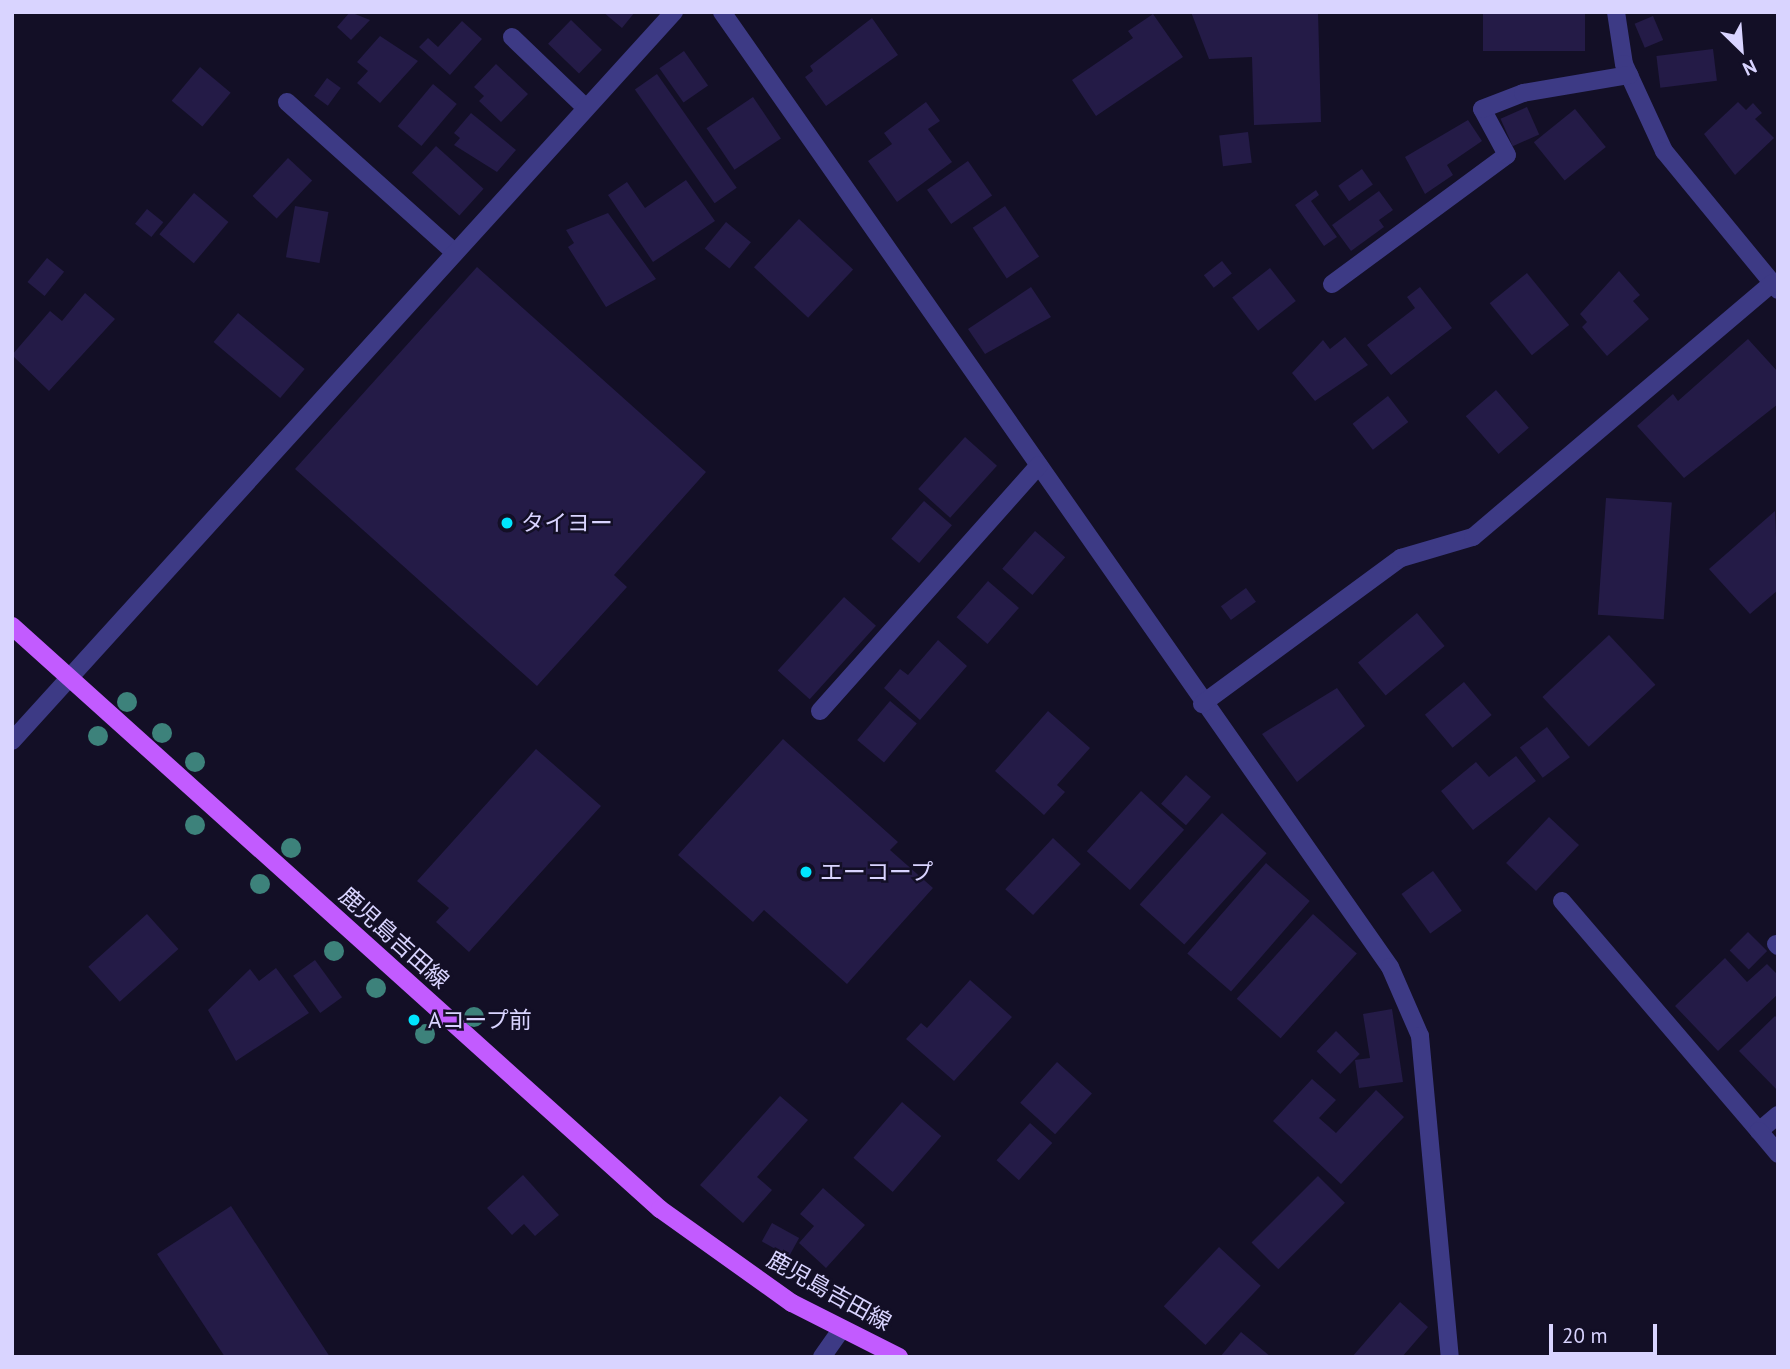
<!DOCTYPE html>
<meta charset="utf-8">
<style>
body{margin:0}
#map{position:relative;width:1790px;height:1369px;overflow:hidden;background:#130f26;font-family:"PT Sans","Noto Sans JP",sans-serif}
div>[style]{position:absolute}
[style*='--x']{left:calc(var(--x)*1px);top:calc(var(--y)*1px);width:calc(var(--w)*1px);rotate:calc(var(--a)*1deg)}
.building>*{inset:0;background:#241b47;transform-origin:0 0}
.minor>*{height:18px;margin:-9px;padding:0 9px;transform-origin:9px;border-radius:9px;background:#3d3a85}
.primary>*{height:18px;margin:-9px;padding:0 9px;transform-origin:9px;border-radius:9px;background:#c25bff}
.trees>*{width:20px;height:20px;margin:-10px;border-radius:50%;background:#3d827b}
.dots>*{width:19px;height:19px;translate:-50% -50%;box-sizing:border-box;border:4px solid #130f26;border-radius:50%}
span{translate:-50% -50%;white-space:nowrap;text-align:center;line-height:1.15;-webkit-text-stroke:5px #130f26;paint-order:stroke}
.poi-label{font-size:23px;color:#d9d4ff}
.left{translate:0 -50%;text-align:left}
.street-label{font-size:23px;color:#d9d4ff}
.frame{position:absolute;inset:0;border:14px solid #d9d4ff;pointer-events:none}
.north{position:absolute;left:1706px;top:14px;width:70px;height:70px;-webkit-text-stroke:5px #130f26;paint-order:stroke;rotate:155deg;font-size:19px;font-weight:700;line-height:28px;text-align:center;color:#d9d4ff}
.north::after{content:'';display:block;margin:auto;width:24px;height:32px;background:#d9d4ff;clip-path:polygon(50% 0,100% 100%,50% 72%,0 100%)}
.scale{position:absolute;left:1549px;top:1324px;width:108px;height:32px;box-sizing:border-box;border:4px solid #d9d4ff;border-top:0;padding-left:9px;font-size:21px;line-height:24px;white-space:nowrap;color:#d9d4ff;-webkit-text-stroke:5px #130f26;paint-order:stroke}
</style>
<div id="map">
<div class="building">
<i style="clip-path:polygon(350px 12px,370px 20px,351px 40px,337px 27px)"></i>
<i style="clip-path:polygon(603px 12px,635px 12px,622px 28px)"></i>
<i style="clip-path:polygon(1191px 12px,1318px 12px,1321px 122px,1254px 125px,1252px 57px,1209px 59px)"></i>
<i style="left:1483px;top:12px;width:102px;height:39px"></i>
<i style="clip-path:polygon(1153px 14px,1183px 57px,1096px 116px,1072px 80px,1133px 38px,1128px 31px)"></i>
<i style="left:1653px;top:16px;width:26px;height:20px;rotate:67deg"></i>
<i style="clip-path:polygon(872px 18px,898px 55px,826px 106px,805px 77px,813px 71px,810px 66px)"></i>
<i style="left:571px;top:20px;width:43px;height:33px;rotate:44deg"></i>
<i style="clip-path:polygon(462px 21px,482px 39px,450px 75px,419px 47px,428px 38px,438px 47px)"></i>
<i style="clip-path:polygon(380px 36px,418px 61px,380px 103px,357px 83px,368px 71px,357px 62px)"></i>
<i style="left:1713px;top:49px;width:32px;height:57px;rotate:83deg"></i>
<i style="left:684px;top:51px;width:42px;height:30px;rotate:55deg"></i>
<i style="clip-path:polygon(496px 64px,528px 94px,501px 122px,479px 101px,484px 96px,474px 87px)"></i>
<i style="left:200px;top:67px;width:40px;height:44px;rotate:40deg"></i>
<i style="left:657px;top:74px;width:139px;height:27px;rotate:55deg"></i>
<i style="left:327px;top:78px;width:17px;height:22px;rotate:36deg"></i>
<i style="left:433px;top:84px;width:31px;height:55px;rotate:40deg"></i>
<i style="left:753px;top:97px;width:50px;height:56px;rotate:56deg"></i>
<i style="clip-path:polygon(926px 102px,940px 121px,928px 129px,952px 162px,897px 202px,868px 161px,892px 144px,884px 133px)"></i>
<i style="clip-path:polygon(1738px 102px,1746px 110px,1753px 103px,1762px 113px,1755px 119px,1774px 138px,1735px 175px,1704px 134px)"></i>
<i style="left:1527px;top:107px;width:30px;height:29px;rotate:66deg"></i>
<i style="left:1575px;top:109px;width:49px;height:53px;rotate:51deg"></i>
<i style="clip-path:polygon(471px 113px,516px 150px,497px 172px,454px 145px,460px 138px,454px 133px)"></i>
<i style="clip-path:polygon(1468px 120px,1482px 141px,1447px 165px,1453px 175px,1425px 194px,1405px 157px)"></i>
<i style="left:1248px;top:132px;width:31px;height:29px;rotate:83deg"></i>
<i style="left:436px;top:146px;width:64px;height:36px;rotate:42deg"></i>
<i style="left:288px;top:158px;width:33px;height:52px;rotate:43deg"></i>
<i style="left:968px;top:161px;width:42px;height:50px;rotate:55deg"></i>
<i style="left:1362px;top:169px;width:19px;height:29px;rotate:55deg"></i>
<i style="clip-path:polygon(686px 180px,715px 221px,653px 262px,608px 195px,627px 182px,645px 208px)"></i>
<i style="clip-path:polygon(1316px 190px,1319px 195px,1311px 201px,1337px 237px,1324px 246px,1295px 205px)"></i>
<i style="clip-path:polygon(1379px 191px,1393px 210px,1379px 220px,1384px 227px,1351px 251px,1332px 225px)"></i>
<i style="left:194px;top:193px;width:45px;height:54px;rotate:40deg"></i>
<i style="left:295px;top:206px;width:34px;height:52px;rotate:10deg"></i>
<i style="left:1005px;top:206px;width:61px;height:39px;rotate:56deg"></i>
<i style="left:147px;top:209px;width:21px;height:19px;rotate:39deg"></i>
<i style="clip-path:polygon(608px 213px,656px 279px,606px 307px,568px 247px,574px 243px,566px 230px)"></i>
<i style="left:799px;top:219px;width:74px;height:66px;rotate:43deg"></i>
<i style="left:726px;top:222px;width:32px;height:34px;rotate:39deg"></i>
<i style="left:47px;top:258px;width:22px;height:31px;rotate:39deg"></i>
<i style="left:1222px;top:261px;width:16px;height:23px;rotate:52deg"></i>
<i style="clip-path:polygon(477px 267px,706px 472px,614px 575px,627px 587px,537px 686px,295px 469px)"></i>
<i style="left:1270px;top:268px;width:42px;height:48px;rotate:52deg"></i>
<i style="clip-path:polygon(1619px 271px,1640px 295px,1633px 301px,1649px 319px,1607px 356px,1582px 327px,1587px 322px,1580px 314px)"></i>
<i style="left:1527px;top:273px;width:67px;height:48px;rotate:51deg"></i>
<i style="clip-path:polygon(1031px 287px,1051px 317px,985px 354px,968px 329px)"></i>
<i style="clip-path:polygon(1420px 287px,1452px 328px,1391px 375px,1367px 345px,1415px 308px,1407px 297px)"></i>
<i style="clip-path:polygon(85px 293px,115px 319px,49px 391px,12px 355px,50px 311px,62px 321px)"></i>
<i style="left:238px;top:313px;width:87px;height:38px;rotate:40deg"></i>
<i style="clip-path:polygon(1345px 337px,1368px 365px,1315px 401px,1292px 373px,1323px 340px,1330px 349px)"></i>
<i style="clip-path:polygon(1748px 339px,1778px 372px,1778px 404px,1684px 478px,1637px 426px,1673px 394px,1678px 401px)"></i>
<i style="left:1496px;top:390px;width:50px;height:40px;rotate:49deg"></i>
<i style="left:1388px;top:396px;width:33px;height:45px;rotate:52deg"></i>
<i style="left:965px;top:437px;width:43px;height:70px;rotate:42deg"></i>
<i style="left:1606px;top:498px;width:66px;height:117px;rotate:4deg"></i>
<i style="left:924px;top:501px;width:37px;height:50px;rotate:41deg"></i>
<i style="clip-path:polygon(1775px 511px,1778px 590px,1750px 614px,1709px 569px)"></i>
<i style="left:1035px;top:531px;width:40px;height:50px;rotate:41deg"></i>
<i style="left:988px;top:581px;width:41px;height:48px;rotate:41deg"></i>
<i style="left:1246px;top:588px;width:17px;height:31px;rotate:54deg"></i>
<i style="left:844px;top:597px;width:43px;height:99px;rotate:42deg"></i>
<i style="left:1417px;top:613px;width:43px;height:77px;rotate:50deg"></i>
<i style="left:1609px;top:635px;width:68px;height:91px;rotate:47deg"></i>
<i style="clip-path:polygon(938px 640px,967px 666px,920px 720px,884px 688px,900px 669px,908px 675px)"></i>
<i style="left:1464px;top:682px;width:43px;height:51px;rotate:50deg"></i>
<i style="clip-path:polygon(1337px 688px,1365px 726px,1297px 782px,1262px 734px)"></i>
<i style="left:890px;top:701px;width:35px;height:51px;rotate:40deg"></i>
<i style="clip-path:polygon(1048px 711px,1090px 748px,1057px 785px,1065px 792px,1044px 815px,995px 771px)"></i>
<i style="left:1547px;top:727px;width:38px;height:34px;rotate:53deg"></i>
<i style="clip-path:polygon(783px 739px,898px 842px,890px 850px,933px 888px,847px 984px,764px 910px,753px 922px,678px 855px)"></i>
<i style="clip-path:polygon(536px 749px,601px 806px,469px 952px,436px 922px,449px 908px,417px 881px)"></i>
<i style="clip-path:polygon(1516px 756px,1536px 781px,1473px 830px,1441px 791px,1476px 762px,1489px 777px)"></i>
<i style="left:1186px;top:775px;width:33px;height:38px;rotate:41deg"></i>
<i style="left:1141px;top:791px;width:58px;height:81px;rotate:42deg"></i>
<i style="left:1222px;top:813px;width:60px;height:123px;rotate:42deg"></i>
<i style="left:1549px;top:817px;width:41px;height:63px;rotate:43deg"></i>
<i style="left:1053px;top:838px;width:38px;height:70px;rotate:43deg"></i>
<i style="left:1266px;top:863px;width:58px;height:120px;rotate:41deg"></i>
<i style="left:1433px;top:871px;width:49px;height:39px;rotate:54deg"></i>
<i style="left:147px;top:914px;width:47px;height:79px;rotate:48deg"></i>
<i style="left:1313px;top:914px;width:59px;height:114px;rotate:42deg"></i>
<i style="left:1748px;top:932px;width:27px;height:26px;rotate:45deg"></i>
<i style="clip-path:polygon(1725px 958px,1747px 982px,1767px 964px,1778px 975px,1778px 994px,1718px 1051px,1675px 1006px)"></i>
<i style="left:315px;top:960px;width:46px;height:27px;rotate:54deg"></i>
<i style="clip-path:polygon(276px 968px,309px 1013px,236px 1061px,208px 1010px,250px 969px,259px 981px)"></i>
<i style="clip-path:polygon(970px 980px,1012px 1017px,954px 1081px,906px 1039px,921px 1023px,927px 1028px)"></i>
<i style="clip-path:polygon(1392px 1009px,1403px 1082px,1359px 1088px,1355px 1060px,1370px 1058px,1363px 1014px)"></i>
<i style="clip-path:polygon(1775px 1016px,1778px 1019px,1778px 1091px,1739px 1051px)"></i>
<i style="left:1336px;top:1031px;width:33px;height:28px;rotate:44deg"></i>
<i style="left:1057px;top:1062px;width:47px;height:55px;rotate:42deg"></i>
<i style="clip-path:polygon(1312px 1079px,1336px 1100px,1319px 1118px,1336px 1133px,1376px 1090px,1404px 1117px,1341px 1184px,1273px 1121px)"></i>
<i style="clip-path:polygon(780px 1096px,808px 1120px,757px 1177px,772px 1190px,743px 1223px,700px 1185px)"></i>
<i style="left:902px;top:1102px;width:52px;height:74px;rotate:41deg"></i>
<i style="left:1030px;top:1123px;width:30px;height:50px;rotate:42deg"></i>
<i style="clip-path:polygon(523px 1175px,559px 1215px,535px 1236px,524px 1224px,512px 1235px,487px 1208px)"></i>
<i style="left:1318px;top:1176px;width:38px;height:94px;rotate:45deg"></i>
<i style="clip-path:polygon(823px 1188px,865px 1225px,826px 1268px,799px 1243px,814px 1226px,800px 1214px)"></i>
<i style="clip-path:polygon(231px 1206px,330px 1357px,225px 1357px,157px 1254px)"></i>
<i style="left:772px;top:1223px;width:31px;height:21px;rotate:29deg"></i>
<i style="left:1219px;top:1247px;width:57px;height:81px;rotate:43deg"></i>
<i style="clip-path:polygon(1400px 1302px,1428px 1327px,1402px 1357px,1352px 1357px)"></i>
<i style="clip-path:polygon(1241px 1332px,1271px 1357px,1220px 1357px)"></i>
</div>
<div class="minor">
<i style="--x:722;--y:12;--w:1165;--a:55.03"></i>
<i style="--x:1390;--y:967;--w:75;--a:66.5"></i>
<i style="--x:1420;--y:1036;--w:322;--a:84.7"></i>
<i style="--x:1616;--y:12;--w:53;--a:81.3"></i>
<i style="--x:1624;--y:64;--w:96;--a:65.3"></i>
<i style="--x:1664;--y:151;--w:180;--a:50.6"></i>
<i style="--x:512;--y:37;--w:100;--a:43.8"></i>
<i style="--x:287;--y:102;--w:223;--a:41.9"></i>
<i style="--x:1332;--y:284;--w:217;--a:-36.4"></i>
<i style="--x:1507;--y:155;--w:52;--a:-118.5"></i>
<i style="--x:1482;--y:109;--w:44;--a:-21.3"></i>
<i style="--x:1523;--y:93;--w:108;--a:-9.6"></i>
<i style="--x:1202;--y:704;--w:247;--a:-36.3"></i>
<i style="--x:1401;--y:558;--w:75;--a:-16.3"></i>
<i style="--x:1473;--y:537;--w:392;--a:-40.3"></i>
<i style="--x:820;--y:711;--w:329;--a:-48.3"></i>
<i style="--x:12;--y:741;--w:985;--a:-47.76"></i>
<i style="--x:1562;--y:901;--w:303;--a:49.4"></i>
<i style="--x:1776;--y:944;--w:3;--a:45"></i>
<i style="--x:1778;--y:1115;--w:25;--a:140"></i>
<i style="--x:1759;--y:1131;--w:30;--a:50"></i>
<i style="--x:822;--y:1357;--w:33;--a:-55"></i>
</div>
<div class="primary">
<i style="--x:12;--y:626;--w:872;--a:41.98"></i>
<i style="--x:660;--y:1209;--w:162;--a:35.5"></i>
<i style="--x:792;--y:1303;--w:120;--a:26.8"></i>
</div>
<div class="trees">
<i style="left:127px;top:702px"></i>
<i style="left:162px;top:733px"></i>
<i style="left:98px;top:736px"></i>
<i style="left:195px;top:762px"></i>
<i style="left:195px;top:825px"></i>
<i style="left:291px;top:848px"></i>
<i style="left:260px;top:884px"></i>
<i style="left:334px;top:951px"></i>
<i style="left:376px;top:988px"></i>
<i style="left:474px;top:1017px"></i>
<i style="left:425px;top:1034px"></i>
</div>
<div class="dots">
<i style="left:507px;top:523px;background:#00e5ff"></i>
<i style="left:806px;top:872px;background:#00e5ff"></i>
<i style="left:414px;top:1020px;background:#00e5ff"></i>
</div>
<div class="poi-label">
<span class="left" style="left:521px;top:523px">タイヨー</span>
<span class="left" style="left:820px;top:872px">エーコープ</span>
<span class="left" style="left:428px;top:1020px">Aコープ前</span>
</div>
<div class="street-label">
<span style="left:394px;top:938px;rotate:42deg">鹿児島吉田線</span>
<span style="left:829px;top:1291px;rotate:29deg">鹿児島吉田線</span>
</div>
<div class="frame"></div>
<div class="north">N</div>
<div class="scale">20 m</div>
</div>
